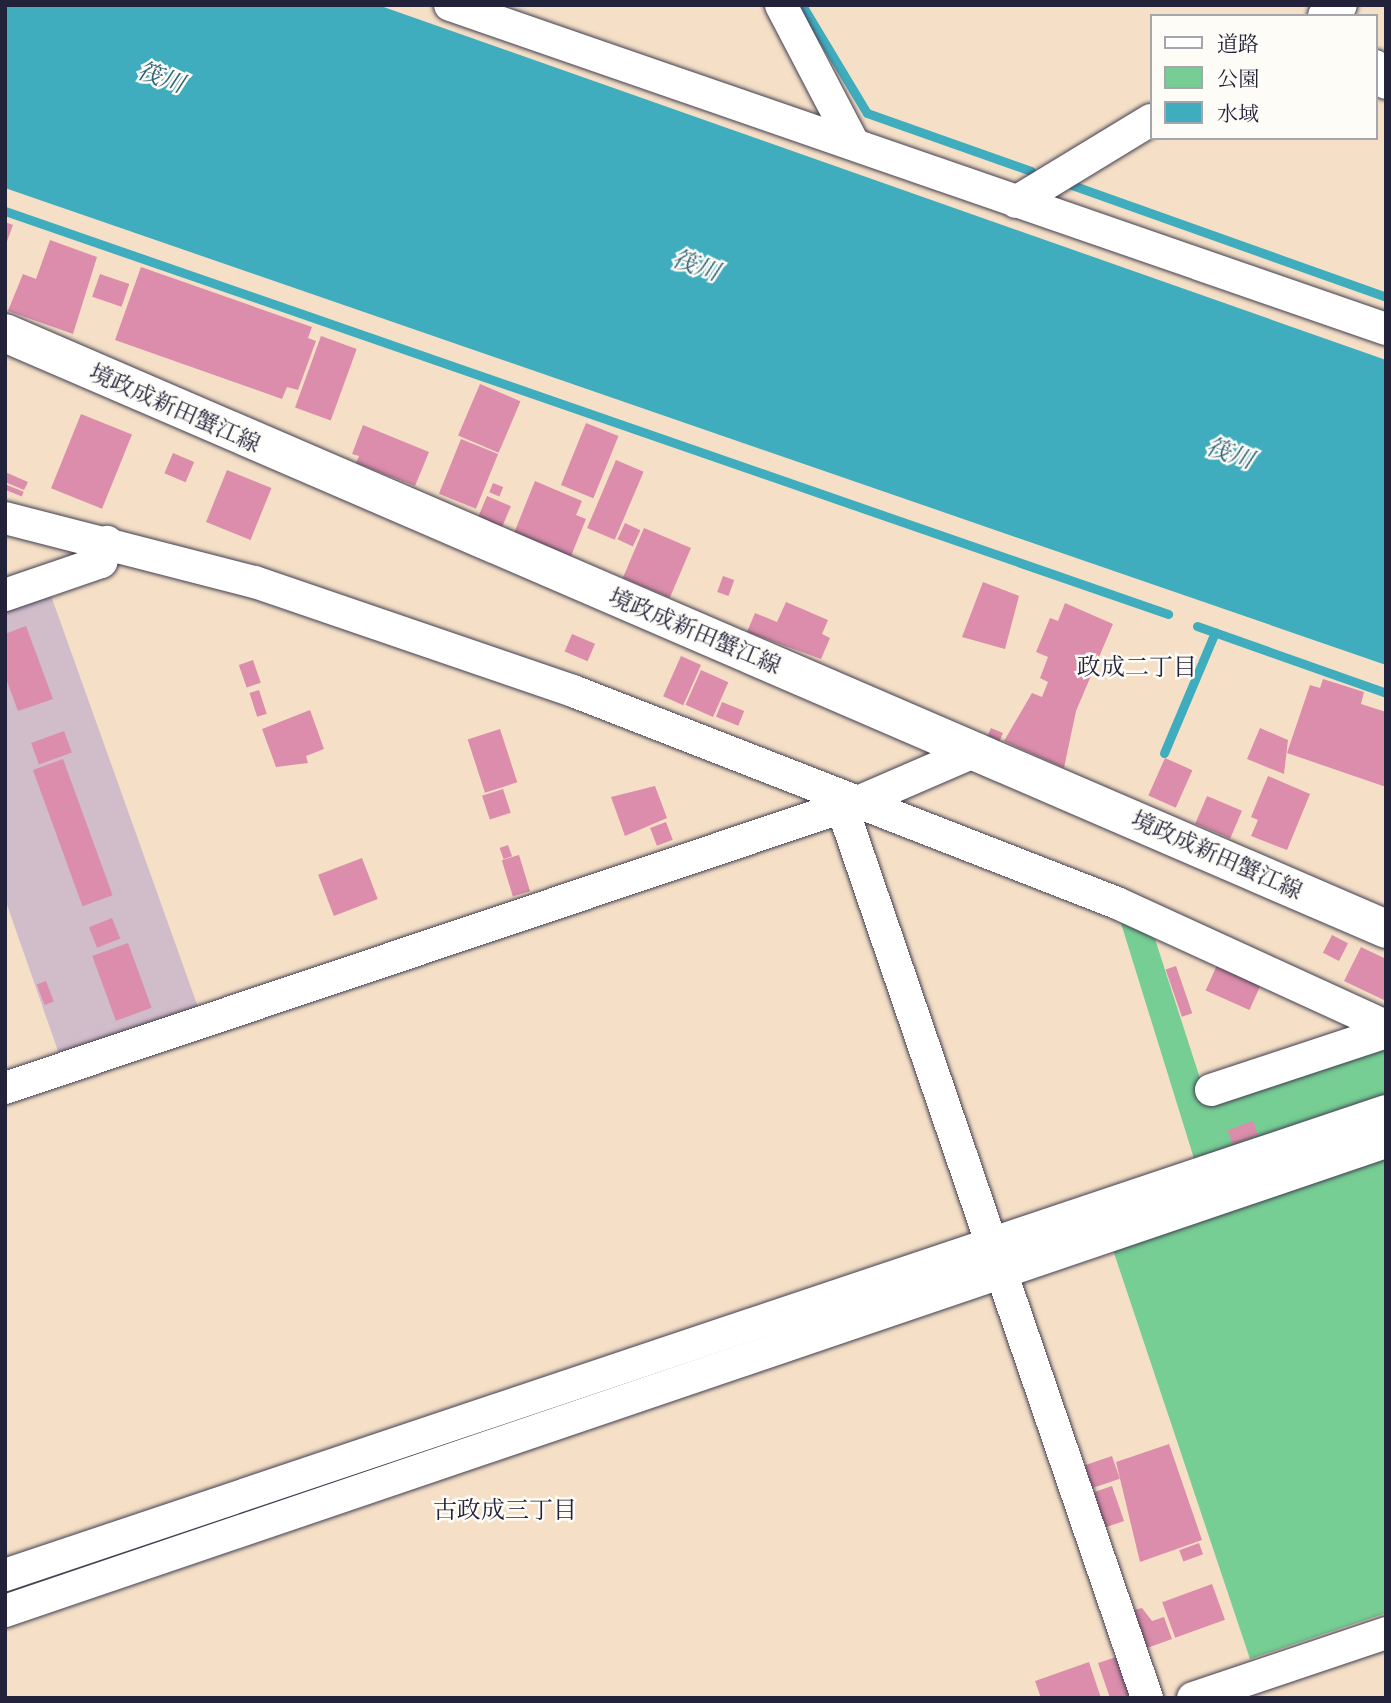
<!DOCTYPE html>
<meta charset="utf-8">
<style>
body{margin:0}
#map{position:relative;width:1391px;height:1703px;overflow:hidden;background:#f5e0c7;font-family:"Gentium Book Plus","Noto Serif JP",serif}
div>[style]{position:absolute}
[style*='--x']{left:calc(var(--x)*1px);top:calc(var(--y)*1px);width:calc(var(--w)*1px);rotate:calc(var(--a)*1deg)}
.industrial>*{inset:0;background:#d1bdca}
.green>*{inset:0;background:#76ce94}
.water>*{inset:0;background:#40adbe}
.stream>*{height:9px;margin:-4.5px;padding:0 4.5px;transform-origin:4.5px;border-radius:4.5px;background:#40adbe}
.building>*{inset:0;background:#db8dab;transform-origin:0 0}
.roads{filter:drop-shadow(0 0 2px #423e50) drop-shadow(0 0 2px #423e50)}
.minor>*{height:32px;margin:-16px;padding:0 16px;transform-origin:16px;border-radius:16px;background:#fff}
.major>*{height:38px;margin:-19px;padding:0 19px;transform-origin:19px;border-radius:19px;background:#fff}
span{translate:-50% -50%;white-space:nowrap;text-align:center;line-height:1.15;-webkit-text-stroke:5px #fdfcf7;paint-order:stroke}
.street-label{font-size:23px;color:#22223b}
.water-label{font-size:24px;color:#306176;font-style:italic}
.neighbourhood-label{font-size:24px;color:#22223b}
.frame{position:absolute;inset:0;border:7px solid #22223b;pointer-events:none}
.legend{position:absolute;left:1150px;top:14px;width:228px;height:126px;box-sizing:border-box;background:#fdfcf7;border:2px solid #a5a5ac;margin:0;padding:9px 12px;list-style:none;font-size:21px;color:#22223b}
.legend li{display:flex;align-items:center;gap:14px;height:35px}
.legend b{width:35px;border:2px solid #a5a5ac}
</style>
<div id="map">
<div class="industrial">
<i style="clip-path:polygon(49px 590px,198px 1007px,59px 1054px,5px 899px,5px 605px)"></i>
</div>
<div class="green">
<i style="clip-path:polygon(1120px 920px,1155px 939px,1208px 1103px,1386px 1043px,1386px 1102px,1196px 1165px)"></i>
<i style="clip-path:polygon(1386px 1150px,1386px 1613px,1250px 1659px,1111px 1244px)"></i>
</div>
<div class="water">
<i style="clip-path:polygon(5px 5px,378px 5px,1386px 360px,1386px 665px,5px 188px)"></i>
</div>
<div class="stream">
<i style="--x:802;--y:5;--w:126;--a:59"></i>
<i style="--x:867;--y:113;--w:174;--a:19.5"></i>
<i style="--x:1069;--y:184;--w:337;--a:19.6"></i>
<i style="--x:5;--y:211;--w:1231;--a:19.11"></i>
<i style="--x:1197;--y:626;--w:201;--a:19.5"></i>
<i style="--x:1164;--y:753;--w:131;--a:-67.1"></i>
</div>
<div class="building">
<i style="clip-path:polygon(5px 222px,13px 225px,6px 244px,5px 244px)"></i>
<i style="clip-path:polygon(50px 240px,97px 257px,73px 334px,8px 311px,5px 318px,23px 274px,36px 279px)"></i>
<i style="clip-path:polygon(141px 267px,312px 327px,308px 338px,316px 341px,298px 390px,287px 387px,282px 399px,115px 340px)"></i>
<i style="left:100px;top:274px;width:31px;height:24px;rotate:19deg"></i>
<i style="left:321px;top:336px;width:38px;height:76px;rotate:20deg"></i>
<i style="left:480px;top:384px;width:44px;height:56px;rotate:23deg"></i>
<i style="left:81px;top:414px;width:55px;height:80px;rotate:22deg"></i>
<i style="left:586px;top:423px;width:35px;height:67px;rotate:22deg"></i>
<i style="clip-path:polygon(363px 425px,429px 452px,415px 486px,356px 463px,359px 456px,352px 454px)"></i>
<i style="left:461px;top:439px;width:40px;height:59px;rotate:22deg"></i>
<i style="left:173px;top:453px;width:23px;height:22px;rotate:23deg"></i>
<i style="left:616px;top:460px;width:30px;height:74px;rotate:23deg"></i>
<i style="left:227px;top:470px;width:48px;height:56px;rotate:22deg"></i>
<i style="clip-path:polygon(5px 472px,28px 482px,24px 490px,5px 482px)"></i>
<i style="clip-path:polygon(535px 481px,582px 501px,576px 515px,586px 519px,571px 556px,514px 533px)"></i>
<i style="left:493px;top:483px;width:11px;height:10px;rotate:22deg"></i>
<i style="left:7px;top:485px;width:18px;height:5px;rotate:22deg"></i>
<i style="left:487px;top:496px;width:26px;height:24px;rotate:23deg"></i>
<i style="left:625px;top:523px;width:17px;height:18px;rotate:25deg"></i>
<i style="left:644px;top:528px;width:51px;height:54px;rotate:23deg"></i>
<i style="left:723px;top:576px;width:12px;height:17px;rotate:20deg"></i>
<i style="clip-path:polygon(983px 582px,1019px 596px,1005px 649px,962px 637px)"></i>
<i style="clip-path:polygon(786px 602px,828px 620px,822px 634px,830px 638px,821px 659px,747px 632px,755px 613px,777px 622px)"></i>
<i style="clip-path:polygon(1065px 603px,1113px 624px,1076px 711px,1064px 768px,1004px 741px,1032px 693px,1042px 697px,1048px 682px,1040px 678px,1048px 657px,1036px 652px,1050px 618px,1058px 621px)"></i>
<i style="clip-path:polygon(26px 626px,53px 699px,18px 711px,5px 676px,5px 634px)"></i>
<i style="left:572px;top:634px;width:25px;height:19px;rotate:23deg"></i>
<i style="left:681px;top:656px;width:22px;height:44px;rotate:24deg"></i>
<i style="left:253px;top:660px;width:24px;height:15px;rotate:71deg"></i>
<i style="left:701px;top:670px;width:30px;height:38px;rotate:24deg"></i>
<i style="clip-path:polygon(1323px 679px,1364px 692px,1361px 704px,1386px 712px,1386px 787px,1287px 753px,1310px 685px,1320px 688px)"></i>
<i style="left:259px;top:690px;width:25px;height:10px;rotate:72deg"></i>
<i style="left:722px;top:702px;width:24px;height:16px;rotate:22deg"></i>
<i style="clip-path:polygon(310px 710px,324px 749px,306px 756px,308px 763px,276px 767px,262px 729px)"></i>
<i style="left:991px;top:728px;width:13px;height:9px;rotate:23deg"></i>
<i style="clip-path:polygon(1260px 728px,1288px 740px,1284px 774px,1247px 759px)"></i>
<i style="left:500px;top:729px;width:56px;height:34px;rotate:72deg"></i>
<i style="left:64px;top:731px;width:23px;height:35px;rotate:70deg"></i>
<i style="left:1165px;top:758px;width:30px;height:41px;rotate:24deg"></i>
<i style="left:63px;top:759px;width:145px;height:32px;rotate:70deg"></i>
<i style="clip-path:polygon(1268px 776px,1310px 794px,1287px 850px,1251px 836px,1258px 820px,1251px 817px)"></i>
<i style="clip-path:polygon(655px 786px,667px 818px,625px 836px,611px 797px)"></i>
<i style="left:503px;top:789px;width:25px;height:22px;rotate:72deg"></i>
<i style="left:1207px;top:796px;width:38px;height:30px;rotate:23deg"></i>
<i style="left:666px;top:822px;width:19px;height:17px;rotate:69deg"></i>
<i style="left:508px;top:845px;width:12px;height:9px;rotate:70deg"></i>
<i style="left:519px;top:855px;width:38px;height:18px;rotate:73deg"></i>
<i style="left:362px;top:858px;width:44px;height:47px;rotate:69deg"></i>
<i style="left:112px;top:918px;width:22px;height:25px;rotate:68deg"></i>
<i style="left:1332px;top:935px;width:18px;height:20px;rotate:27deg"></i>
<i style="left:128px;top:943px;width:69px;height:38px;rotate:70deg"></i>
<i style="clip-path:polygon(1361px 947px,1386px 959px,1386px 1001px,1344px 981px)"></i>
<i style="left:1217px;top:965px;width:48px;height:28px;rotate:24deg"></i>
<i style="left:1176px;top:966px;width:50px;height:11px;rotate:71deg"></i>
<i style="left:46px;top:981px;width:22px;height:10px;rotate:69deg"></i>
<i style="left:1253px;top:1121px;width:15px;height:27px;rotate:70deg"></i>
<i style="clip-path:polygon(1169px 1444px,1202px 1540px,1140px 1562px,1116px 1462px)"></i>
<i style="left:1112px;top:1456px;width:24px;height:31px;rotate:71deg"></i>
<i style="left:1112px;top:1486px;width:37px;height:20px;rotate:71deg"></i>
<i style="left:1199px;top:1543px;width:12px;height:21px;rotate:70deg"></i>
<i style="left:1212px;top:1584px;width:38px;height:53px;rotate:70deg"></i>
<i style="clip-path:polygon(1142px 1608px,1152px 1621px,1164px 1617px,1172px 1639px,1147px 1648px,1134px 1610px)"></i>
<i style="clip-path:polygon(1119px 1656px,1130px 1698px,1110px 1698px,1098px 1663px)"></i>
<i style="clip-path:polygon(1089px 1662px,1101px 1698px,1041px 1698px,1035px 1681px)"></i>
</div>
<div class="roads">
<div class="minor">
<i style="--x:450;--y:5;--w:990;--a:19.09"></i>
<i style="--x:781;--y:5;--w:156;--a:62.4"></i>
<i style="--x:1324;--y:16;--w:20;--a:-33"></i>
<i style="--x:1375;--y:66;--w:20;--a:57"></i>
<i style="--x:1016;--y:202;--w:158;--a:-31.3"></i>
<i style="--x:5;--y:518;--w:258;--a:14.4"></i>
<i style="--x:255;--y:582;--w:336;--a:18.9"></i>
<i style="--x:573;--y:691;--w:584;--a:21.29"></i>
<i style="--x:1117;--y:903;--w:296;--a:24.6"></i>
<i style="--x:5;--y:595;--w:102;--a:-19"></i>
<i style="--x:101;--y:562;--w:21;--a:-73"></i>
<i style="--x:842;--y:807;--w:942;--a:71.1"></i>
<i style="--x:5;--y:1088;--w:900;--a:-18.54"></i>
<i style="--x:858;--y:802;--w:131;--a:-23.4"></i>
<i style="--x:1211;--y:1090;--w:184;--a:-18.3"></i>
<i style="--x:5;--y:1575;--w:1457;--a:-18.57"></i>
<i style="--x:5;--y:1611;--w:1458;--a:-18.76"></i>
<i style="--x:1193;--y:1698;--w:204;--a:-18.6"></i>
</div>
<div class="major">
<i style="--x:5;--y:333;--w:1504;--a:23.34"></i>
</div>
</div>
<div class="street-label">
<span style="left:175px;top:408px;rotate:24deg">境政成新田蟹江線</span>
<span style="left:695px;top:631px;rotate:23deg">境政成新田蟹江線</span>
<span style="left:1217px;top:855px;rotate:24deg">境政成新田蟹江線</span>
</div>
<div class="water-label">
<span style="left:161px;top:77px;rotate:19deg">筏川</span>
<span style="left:696px;top:265px;rotate:19deg">筏川</span>
<span style="left:1230px;top:453px;rotate:19deg">筏川</span>
</div>
<div class="neighbourhood-label">
<span style="left:1137px;top:667px">政成二丁目</span>
<span style="left:505px;top:1510px">古政成三丁目</span>
</div>
<div class="frame"></div>
<ul class="legend">
<li><b style="height:9px;background:#fff"></b>道路</li>
<li><b style="height:19px;background:#76ce94"></b>公園</li>
<li><b style="height:19px;background:#40adbe"></b>水域</li>
</ul>
</div>
